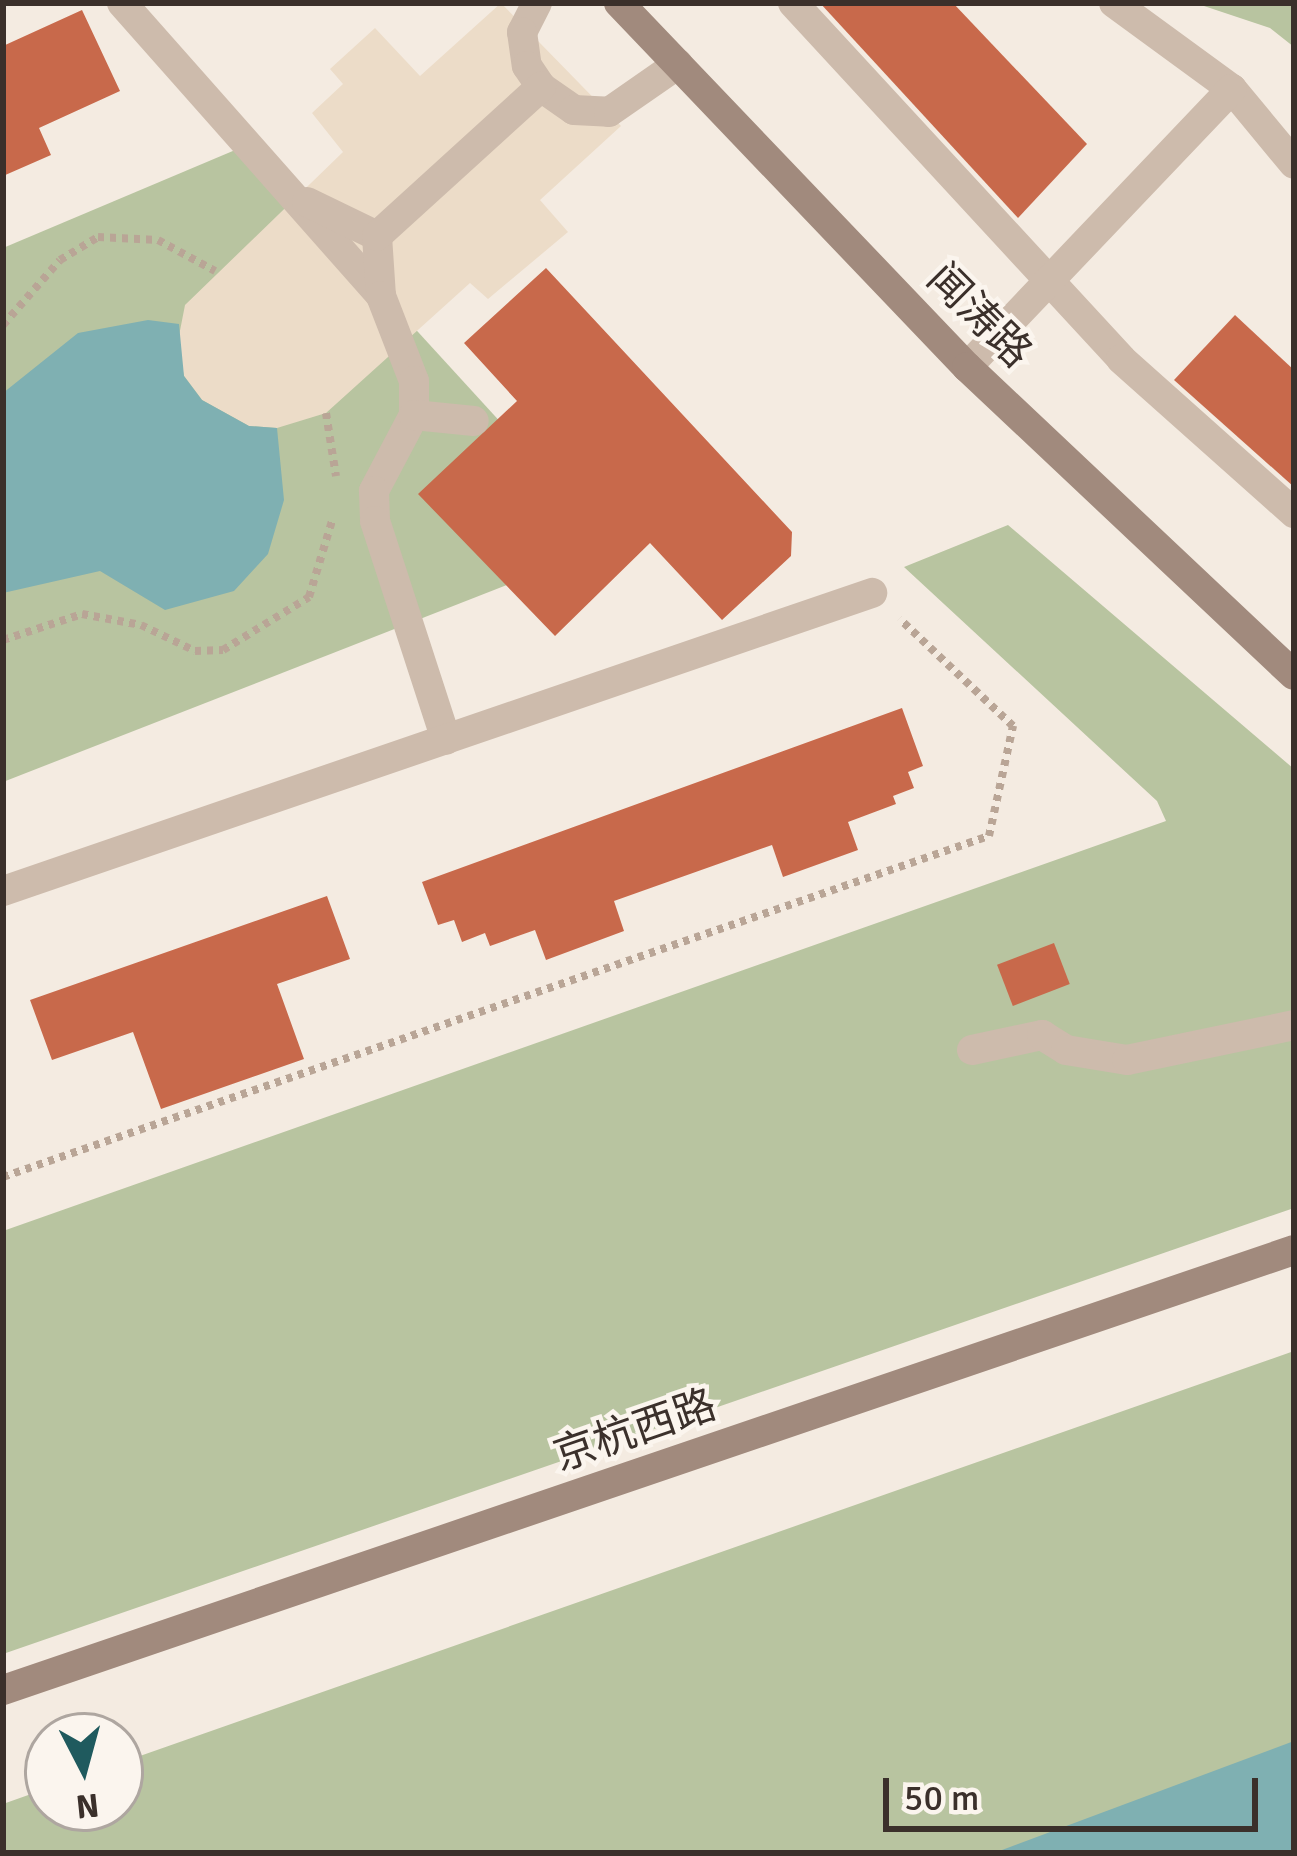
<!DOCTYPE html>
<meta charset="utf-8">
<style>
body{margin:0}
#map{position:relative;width:1297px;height:1856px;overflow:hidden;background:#f4ebe1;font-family:Signika,"Noto Sans SC",sans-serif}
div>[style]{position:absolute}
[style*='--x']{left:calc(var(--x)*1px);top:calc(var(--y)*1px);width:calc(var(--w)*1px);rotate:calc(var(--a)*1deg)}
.green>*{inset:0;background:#b8c4a0}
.plaza>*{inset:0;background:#ecdcc8}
.water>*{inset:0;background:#7fb0b2}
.building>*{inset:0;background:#c8694b;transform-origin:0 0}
.path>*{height:8px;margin-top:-4px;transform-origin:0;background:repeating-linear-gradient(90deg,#b9a596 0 6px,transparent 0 12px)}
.lane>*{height:30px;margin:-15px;padding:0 15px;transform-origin:15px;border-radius:15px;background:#cdbbac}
.secondary>*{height:30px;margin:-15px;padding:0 15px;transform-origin:15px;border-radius:15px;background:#a18a7d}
span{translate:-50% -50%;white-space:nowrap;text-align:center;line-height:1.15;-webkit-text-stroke:9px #fbf5ee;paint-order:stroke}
.street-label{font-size:42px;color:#3b302b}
.frame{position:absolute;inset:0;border:6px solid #3b302b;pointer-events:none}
.north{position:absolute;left:24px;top:1712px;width:120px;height:120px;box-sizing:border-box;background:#fbf5ee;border:3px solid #aea6a0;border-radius:50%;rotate:174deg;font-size:33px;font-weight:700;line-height:48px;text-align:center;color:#3b302b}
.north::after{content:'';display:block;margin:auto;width:42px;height:54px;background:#1f5a5e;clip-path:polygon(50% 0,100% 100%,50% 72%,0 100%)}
.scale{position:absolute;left:883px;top:1778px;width:375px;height:54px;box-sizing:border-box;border:6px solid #3b302b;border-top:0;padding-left:15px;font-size:36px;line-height:42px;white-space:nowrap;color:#3b302b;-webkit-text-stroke:9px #fbf5ee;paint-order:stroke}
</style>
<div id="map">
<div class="green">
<i style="clip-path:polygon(1195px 3px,1294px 3px,1294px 47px,1270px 28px)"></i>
<i style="clip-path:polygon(247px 145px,612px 544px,3px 782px,3px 248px)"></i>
<i style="clip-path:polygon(1008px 525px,1294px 769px,1294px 1208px,3px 1654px,3px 1231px,1166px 821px,1157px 801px,904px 567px)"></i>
<i style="clip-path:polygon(1294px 1351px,1294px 1853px,3px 1853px,3px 1804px,48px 1788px,48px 1808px,120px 1808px,120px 1763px)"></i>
</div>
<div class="plaza">
<i style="clip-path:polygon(501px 3px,621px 126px,540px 200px,568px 232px,488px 299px,470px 283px,326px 413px,277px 428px,249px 426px,202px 400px,184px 376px,177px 346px,185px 305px,343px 152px,312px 113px,343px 84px,330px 69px,375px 28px,420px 76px)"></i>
</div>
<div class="water">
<i style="clip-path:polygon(148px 320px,179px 324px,184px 376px,202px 400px,249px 426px,277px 428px,284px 500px,268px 554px,234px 591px,165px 610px,100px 571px,3px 593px,3px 393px,78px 333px)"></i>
<i style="clip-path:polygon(1294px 1741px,1294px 1853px,994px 1853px)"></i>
</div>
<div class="building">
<i style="clip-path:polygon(820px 3px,953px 3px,1087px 144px,1018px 218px)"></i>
<i style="clip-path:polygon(82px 10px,120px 91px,39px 128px,51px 155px,3px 176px,3px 46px)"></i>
<i style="clip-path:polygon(546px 268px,792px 532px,791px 556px,722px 620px,650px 543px,555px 636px,418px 494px,517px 401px,464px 343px)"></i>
<i style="clip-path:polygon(1235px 315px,1294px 370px,1294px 487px,1174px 380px)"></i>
<i style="clip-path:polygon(902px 708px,923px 766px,908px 772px,914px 788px,893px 796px,896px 804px,848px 822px,858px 850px,783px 877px,772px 845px,659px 885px,614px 901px,624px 931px,546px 960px,535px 930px,490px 946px,485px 933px,462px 942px,454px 920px,438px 925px,422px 882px)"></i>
<i style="clip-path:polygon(327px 896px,350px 959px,277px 984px,304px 1059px,161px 1109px,133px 1032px,52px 1060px,30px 1000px)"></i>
<i style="left:1054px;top:943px;width:44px;height:61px;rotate:69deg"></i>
</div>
<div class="path">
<i style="--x:3;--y:325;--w:86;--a:-48.8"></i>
<i style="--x:60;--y:260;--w:44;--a:-31.2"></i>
<i style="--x:98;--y:237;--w:60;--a:2.9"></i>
<i style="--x:158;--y:240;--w:65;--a:28.5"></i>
<i style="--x:326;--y:413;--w:64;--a:81"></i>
<i style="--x:3;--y:640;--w:83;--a:-18.2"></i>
<i style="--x:82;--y:614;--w:60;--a:10.6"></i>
<i style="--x:141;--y:625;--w:60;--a:25.7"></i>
<i style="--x:195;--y:651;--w:28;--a:-2"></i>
<i style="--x:223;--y:650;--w:101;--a:-31.6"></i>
<i style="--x:309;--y:597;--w:79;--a:-73.2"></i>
<i style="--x:3;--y:1177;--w:1043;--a:-19.08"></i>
<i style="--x:989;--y:836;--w:113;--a:-77.7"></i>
<i style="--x:1013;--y:726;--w:156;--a:-136.6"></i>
</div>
<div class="lane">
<i style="--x:122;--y:3;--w:391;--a:48.5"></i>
<i style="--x:537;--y:3;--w:33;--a:117"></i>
<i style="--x:522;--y:32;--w:34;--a:82"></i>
<i style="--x:527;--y:66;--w:25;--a:56"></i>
<i style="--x:541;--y:87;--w:40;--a:34.9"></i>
<i style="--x:574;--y:110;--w:35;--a:3"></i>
<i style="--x:609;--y:112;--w:84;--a:-34.8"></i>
<i style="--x:793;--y:3;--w:484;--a:47.3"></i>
<i style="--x:1121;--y:359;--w:232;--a:41.7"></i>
<i style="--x:1114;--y:3;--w:146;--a:36.1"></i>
<i style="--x:1232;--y:89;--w:97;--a:50.4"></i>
<i style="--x:307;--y:202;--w:78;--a:25.9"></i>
<i style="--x:377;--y:236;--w:60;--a:86.2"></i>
<i style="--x:381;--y:296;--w:91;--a:68.8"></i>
<i style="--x:414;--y:381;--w:34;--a:90"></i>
<i style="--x:414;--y:415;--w:86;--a:117.8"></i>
<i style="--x:374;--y:491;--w:30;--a:88"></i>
<i style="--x:375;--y:521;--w:230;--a:72"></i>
<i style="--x:377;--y:236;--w:222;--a:-42.3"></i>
<i style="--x:967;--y:367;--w:384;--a:-46.4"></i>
<i style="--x:414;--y:415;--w:60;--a:5.7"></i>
<i style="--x:3;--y:891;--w:919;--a:-18.93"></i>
<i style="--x:972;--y:1050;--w:72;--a:-12.1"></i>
<i style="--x:1042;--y:1035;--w:28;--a:32"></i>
<i style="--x:1066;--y:1050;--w:62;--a:9.3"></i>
<i style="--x:1127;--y:1060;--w:171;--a:-11.8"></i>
</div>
<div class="secondary">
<i style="--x:619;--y:3;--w:504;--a:46.29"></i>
<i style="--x:967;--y:367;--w:449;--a:43.3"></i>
<i style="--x:3;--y:1690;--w:1364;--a:-18.82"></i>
</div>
<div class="street-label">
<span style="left:979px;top:316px;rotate:45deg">闻涛路</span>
<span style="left:635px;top:1431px;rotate:-19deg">京杭西路</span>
</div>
<div class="frame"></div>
<div class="north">N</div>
<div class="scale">50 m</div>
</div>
